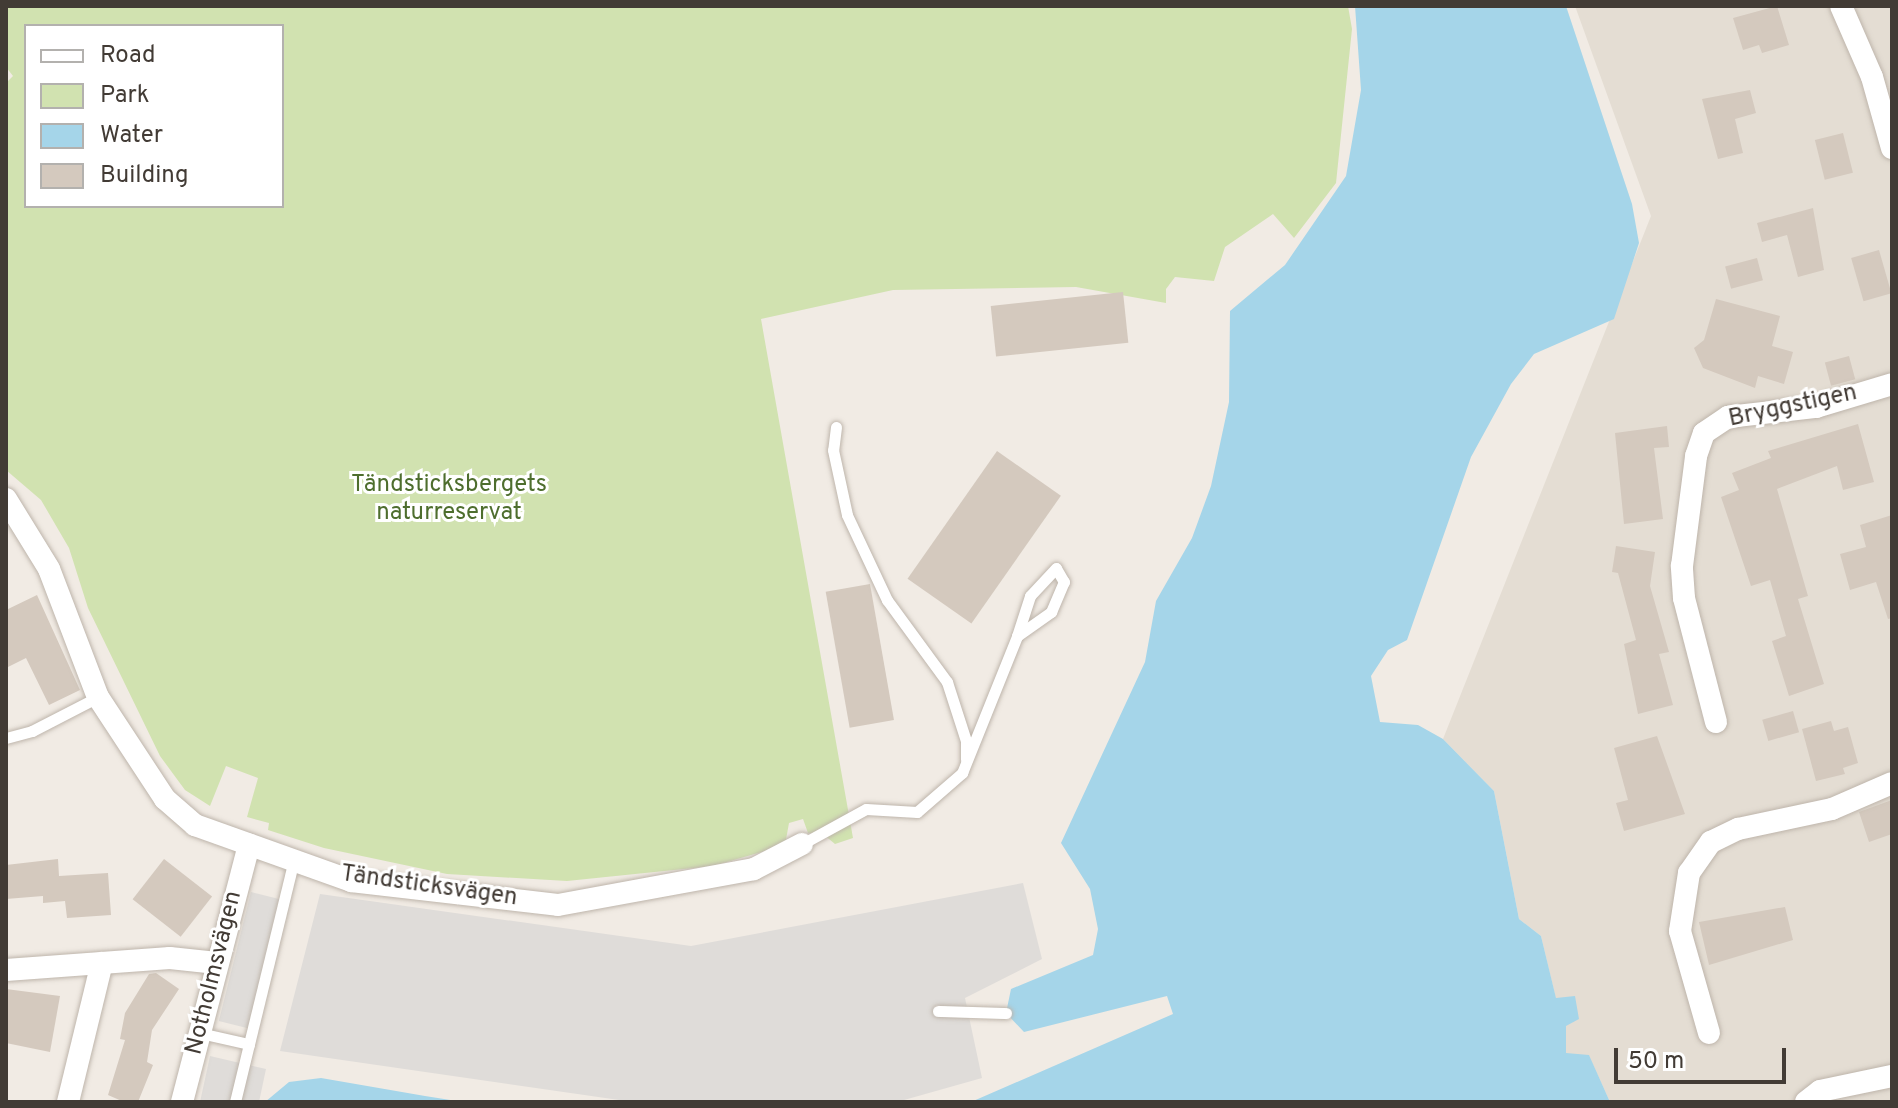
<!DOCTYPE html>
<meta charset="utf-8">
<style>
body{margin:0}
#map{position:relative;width:1898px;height:1108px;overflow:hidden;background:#f1ebe4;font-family:Overpass,sans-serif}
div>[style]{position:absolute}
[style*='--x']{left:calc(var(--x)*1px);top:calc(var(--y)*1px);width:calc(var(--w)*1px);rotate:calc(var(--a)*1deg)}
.residential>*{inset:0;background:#e4ddd3}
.green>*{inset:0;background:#d1e2b0}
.parking>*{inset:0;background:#dfdcd9;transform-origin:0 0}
.water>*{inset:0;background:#a5d5e9}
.building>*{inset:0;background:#d4c9be;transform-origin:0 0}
.roads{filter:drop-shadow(0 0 2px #beb5ab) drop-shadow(0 0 2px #beb5ab)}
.lane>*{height:11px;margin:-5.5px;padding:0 5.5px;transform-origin:5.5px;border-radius:5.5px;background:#fff}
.street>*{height:22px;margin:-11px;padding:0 11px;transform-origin:11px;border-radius:11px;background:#fff}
span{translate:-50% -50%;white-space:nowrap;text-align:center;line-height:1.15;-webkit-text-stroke:6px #fff;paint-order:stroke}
.street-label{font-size:24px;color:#423b35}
.park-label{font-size:24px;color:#4e6e2e}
.frame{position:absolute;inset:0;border:8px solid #423b35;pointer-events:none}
.legend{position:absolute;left:24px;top:24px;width:260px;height:184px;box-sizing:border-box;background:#fff;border:2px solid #b3b1ae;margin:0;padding:10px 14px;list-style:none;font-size:24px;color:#423b35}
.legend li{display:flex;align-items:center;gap:16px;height:40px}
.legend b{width:40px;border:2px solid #b3b1ae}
.scale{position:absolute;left:1614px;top:1048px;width:172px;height:36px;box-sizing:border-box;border:4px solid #423b35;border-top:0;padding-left:10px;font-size:24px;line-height:28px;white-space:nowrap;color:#423b35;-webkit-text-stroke:6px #fff;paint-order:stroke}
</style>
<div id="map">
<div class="residential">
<i style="clip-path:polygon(1575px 6px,1892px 6px,1892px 1102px,1610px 1102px,1589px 1056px,1566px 1054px,1566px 1026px,1575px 997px,1556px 999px,1541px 936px,1519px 919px,1494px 791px,1443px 739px,1651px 216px)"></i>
</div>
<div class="green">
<i style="clip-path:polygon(evenodd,6px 6px,1348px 6px,1352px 29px,1336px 183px,1294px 238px,1273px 214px,1225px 247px,1214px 281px,1175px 277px,1166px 289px,1166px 303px,1076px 287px,893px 290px,761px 319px,853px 838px,835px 844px,823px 834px,808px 833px,803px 819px,789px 823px,785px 845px,713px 866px,567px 881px,447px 874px,324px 848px,268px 830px,269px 823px,247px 817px,258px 778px,226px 766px,210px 806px,185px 790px,160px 756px,88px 608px,69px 548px,41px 500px,6px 470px,6px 83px,13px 76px,6px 67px,6px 6px,26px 26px,282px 26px,282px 206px,26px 206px,26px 26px)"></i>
</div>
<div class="parking">
<i style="clip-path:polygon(1023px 883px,1042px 959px,965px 998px,982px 1078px,897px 1102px,633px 1102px,280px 1051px,320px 894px,691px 946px)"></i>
<i style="left:251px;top:892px;width:37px;height:133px;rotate:14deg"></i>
<i style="clip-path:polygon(210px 1056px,266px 1069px,259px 1102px,200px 1102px)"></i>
</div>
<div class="water">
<i style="clip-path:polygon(1355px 6px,1566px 6px,1632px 204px,1639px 243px,1614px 319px,1534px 354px,1511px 384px,1471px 457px,1407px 640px,1388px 650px,1371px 676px,1380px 722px,1418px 725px,1443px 739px,1494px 791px,1519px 919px,1541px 936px,1556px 998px,1575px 996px,1579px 1019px,1566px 1026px,1566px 1053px,1589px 1055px,1610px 1102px,971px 1102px,1173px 1014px,1167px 996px,1024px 1032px,1006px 1013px,1011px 989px,1093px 955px,1098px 929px,1090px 889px,1061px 843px,1145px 662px,1156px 601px,1192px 538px,1211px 486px,1229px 402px,1230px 311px,1285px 265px,1346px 176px,1361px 90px)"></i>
<i style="clip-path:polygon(321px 1078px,425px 1096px,463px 1102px,265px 1102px,289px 1082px)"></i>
</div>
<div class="building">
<i style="clip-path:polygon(1777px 6px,1789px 45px,1762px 53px,1759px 45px,1743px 50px,1733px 18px)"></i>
<i style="clip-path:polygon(1750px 90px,1756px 113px,1735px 119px,1743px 153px,1718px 159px,1702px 99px)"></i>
<i style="left:1843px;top:133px;width:41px;height:29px;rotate:76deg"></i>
<i style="clip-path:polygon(1813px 208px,1824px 270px,1798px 277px,1787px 235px,1762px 242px,1757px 223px)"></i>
<i style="left:1879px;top:250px;width:45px;height:29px;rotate:74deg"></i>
<i style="left:1757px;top:258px;width:23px;height:33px;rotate:75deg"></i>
<i style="left:1123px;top:292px;width:51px;height:133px;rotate:84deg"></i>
<i style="clip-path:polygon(1716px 299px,1780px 316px,1772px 346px,1793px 352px,1784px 384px,1758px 376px,1755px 388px,1703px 368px,1694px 348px,1704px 340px)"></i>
<i style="left:1849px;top:356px;width:24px;height:25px;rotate:75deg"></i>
<i style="clip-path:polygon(1858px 424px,1874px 482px,1843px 490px,1837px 466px,1777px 489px,1808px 596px,1798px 599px,1824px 684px,1789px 696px,1772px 641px,1786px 636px,1770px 580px,1751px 586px,1721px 497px,1739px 490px,1732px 473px,1771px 458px,1768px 451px)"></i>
<i style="clip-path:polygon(1667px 426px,1669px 447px,1654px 448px,1663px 519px,1624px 524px,1615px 433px)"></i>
<i style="left:997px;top:451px;width:78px;height:156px;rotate:35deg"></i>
<i style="clip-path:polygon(1892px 515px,1892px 618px,1888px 619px,1876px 582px,1850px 590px,1840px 554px,1866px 547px,1860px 525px)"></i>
<i style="clip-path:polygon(1616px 546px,1655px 552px,1650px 586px,1669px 652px,1659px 654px,1673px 705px,1638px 714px,1624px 644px,1636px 640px,1618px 573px,1612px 572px)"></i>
<i style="left:870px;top:584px;width:138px;height:45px;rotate:80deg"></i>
<i style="clip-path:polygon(37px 595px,80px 690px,49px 705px,26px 658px,6px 668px,6px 610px)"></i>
<i style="left:1793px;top:711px;width:22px;height:32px;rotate:74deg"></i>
<i style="clip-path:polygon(1831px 721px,1834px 731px,1848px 727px,1858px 763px,1843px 768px,1845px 774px,1816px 781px,1802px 729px)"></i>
<i style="clip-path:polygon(1657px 736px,1685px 814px,1624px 831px,1616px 803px,1628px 800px,1614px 748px)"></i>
<i style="clip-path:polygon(1892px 800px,1892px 834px,1869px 842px,1859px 812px)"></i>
<i style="clip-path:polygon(58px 859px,59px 876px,108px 873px,111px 915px,67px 918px,65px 901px,43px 903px,43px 896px,6px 899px,6px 865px)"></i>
<i style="left:164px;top:859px;width:61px;height:51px;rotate:38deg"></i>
<i style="clip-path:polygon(1785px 907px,1793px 940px,1709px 965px,1699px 922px)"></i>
<i style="clip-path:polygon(156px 973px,179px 989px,152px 1030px,147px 1062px,153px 1065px,138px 1102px,124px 1102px,108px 1095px,125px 1040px,120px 1039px,125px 1013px,149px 974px)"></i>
<i style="clip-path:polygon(6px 989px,60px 996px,50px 1052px,6px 1043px)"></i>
</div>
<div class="roads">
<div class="lane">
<i style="--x:836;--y:427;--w:23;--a:97"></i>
<i style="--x:833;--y:450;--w:66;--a:77.8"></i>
<i style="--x:847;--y:515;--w:94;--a:64.8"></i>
<i style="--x:887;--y:600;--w:102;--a:53.8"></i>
<i style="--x:947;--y:682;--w:62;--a:72.1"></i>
<i style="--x:966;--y:741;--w:18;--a:90"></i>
<i style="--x:6;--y:738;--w:27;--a:-15"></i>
<i style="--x:32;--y:731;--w:74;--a:-27.3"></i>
<i style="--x:802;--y:844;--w:73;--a:-28.7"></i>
<i style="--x:866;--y:809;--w:51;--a:3.4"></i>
<i style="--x:917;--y:812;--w:60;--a:-40.9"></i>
<i style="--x:962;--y:773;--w:148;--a:-68.1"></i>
<i style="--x:1017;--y:636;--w:42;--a:-35.2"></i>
<i style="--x:1051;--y:612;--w:33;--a:-67"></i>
<i style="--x:1064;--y:582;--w:16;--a:-120"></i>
<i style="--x:1056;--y:568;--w:38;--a:133"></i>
<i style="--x:1030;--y:596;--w:42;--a:108"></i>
<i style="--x:938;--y:1011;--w:68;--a:1.7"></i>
<i style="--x:200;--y:1033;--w:50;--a:12.7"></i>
<i style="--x:249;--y:1044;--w:60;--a:103.6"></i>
<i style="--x:249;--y:1044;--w:190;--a:-76.3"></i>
</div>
<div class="street">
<i style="--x:1841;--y:6;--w:77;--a:66.4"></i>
<i style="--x:1872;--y:77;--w:74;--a:74.3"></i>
<i style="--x:6;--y:499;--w:82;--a:58.4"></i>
<i style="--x:49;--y:569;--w:137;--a:69.1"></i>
<i style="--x:98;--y:697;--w:122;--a:56.7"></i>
<i style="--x:165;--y:799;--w:40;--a:41"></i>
<i style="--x:195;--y:825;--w:166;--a:19.7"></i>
<i style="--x:351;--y:881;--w:208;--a:6.6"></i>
<i style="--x:558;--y:905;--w:199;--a:-10.4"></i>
<i style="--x:754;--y:869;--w:54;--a:-27.5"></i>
<i style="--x:1716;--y:722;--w:128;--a:-104.5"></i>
<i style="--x:1684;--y:598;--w:32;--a:-94"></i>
<i style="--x:1682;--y:566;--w:111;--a:-82.7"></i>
<i style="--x:1696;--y:456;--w:24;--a:-71"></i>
<i style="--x:1704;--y:433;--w:29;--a:-34"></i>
<i style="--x:1728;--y:417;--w:89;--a:-6.5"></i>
<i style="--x:1816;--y:407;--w:79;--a:-16.8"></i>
<i style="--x:6;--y:970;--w:164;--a:-4.2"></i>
<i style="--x:170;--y:958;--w:47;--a:6.1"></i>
<i style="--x:1709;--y:1033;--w:106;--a:-105.9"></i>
<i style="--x:1680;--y:931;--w:59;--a:-81.2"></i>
<i style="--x:1689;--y:873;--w:38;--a:-55"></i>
<i style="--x:1711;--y:842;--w:30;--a:-26"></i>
<i style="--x:1738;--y:829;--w:96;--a:-12"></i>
<i style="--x:1832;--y:809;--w:65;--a:-23.4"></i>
<i style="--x:68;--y:1102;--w:143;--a:-76.3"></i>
<i style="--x:182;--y:1102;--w:266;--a:-75.4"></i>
<i style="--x:1806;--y:1102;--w:18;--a:-38"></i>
<i style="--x:1820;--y:1091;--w:74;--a:-11.8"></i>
</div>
</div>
<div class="street-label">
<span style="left:1793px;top:407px;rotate:-12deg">Bryggstigen</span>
<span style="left:429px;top:887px;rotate:8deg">Tändsticksvägen</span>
<span style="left:215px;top:973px;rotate:-76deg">Notholmsvägen</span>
</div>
<div class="park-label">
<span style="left:449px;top:500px">Tändsticksbergets<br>naturreservat</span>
</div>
<div class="frame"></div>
<ul class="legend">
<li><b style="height:10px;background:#fff"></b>Road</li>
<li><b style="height:22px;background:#d1e2b0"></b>Park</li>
<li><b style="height:22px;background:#a5d5e9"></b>Water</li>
<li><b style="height:22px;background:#d4c9be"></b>Building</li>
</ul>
<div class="scale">50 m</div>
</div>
